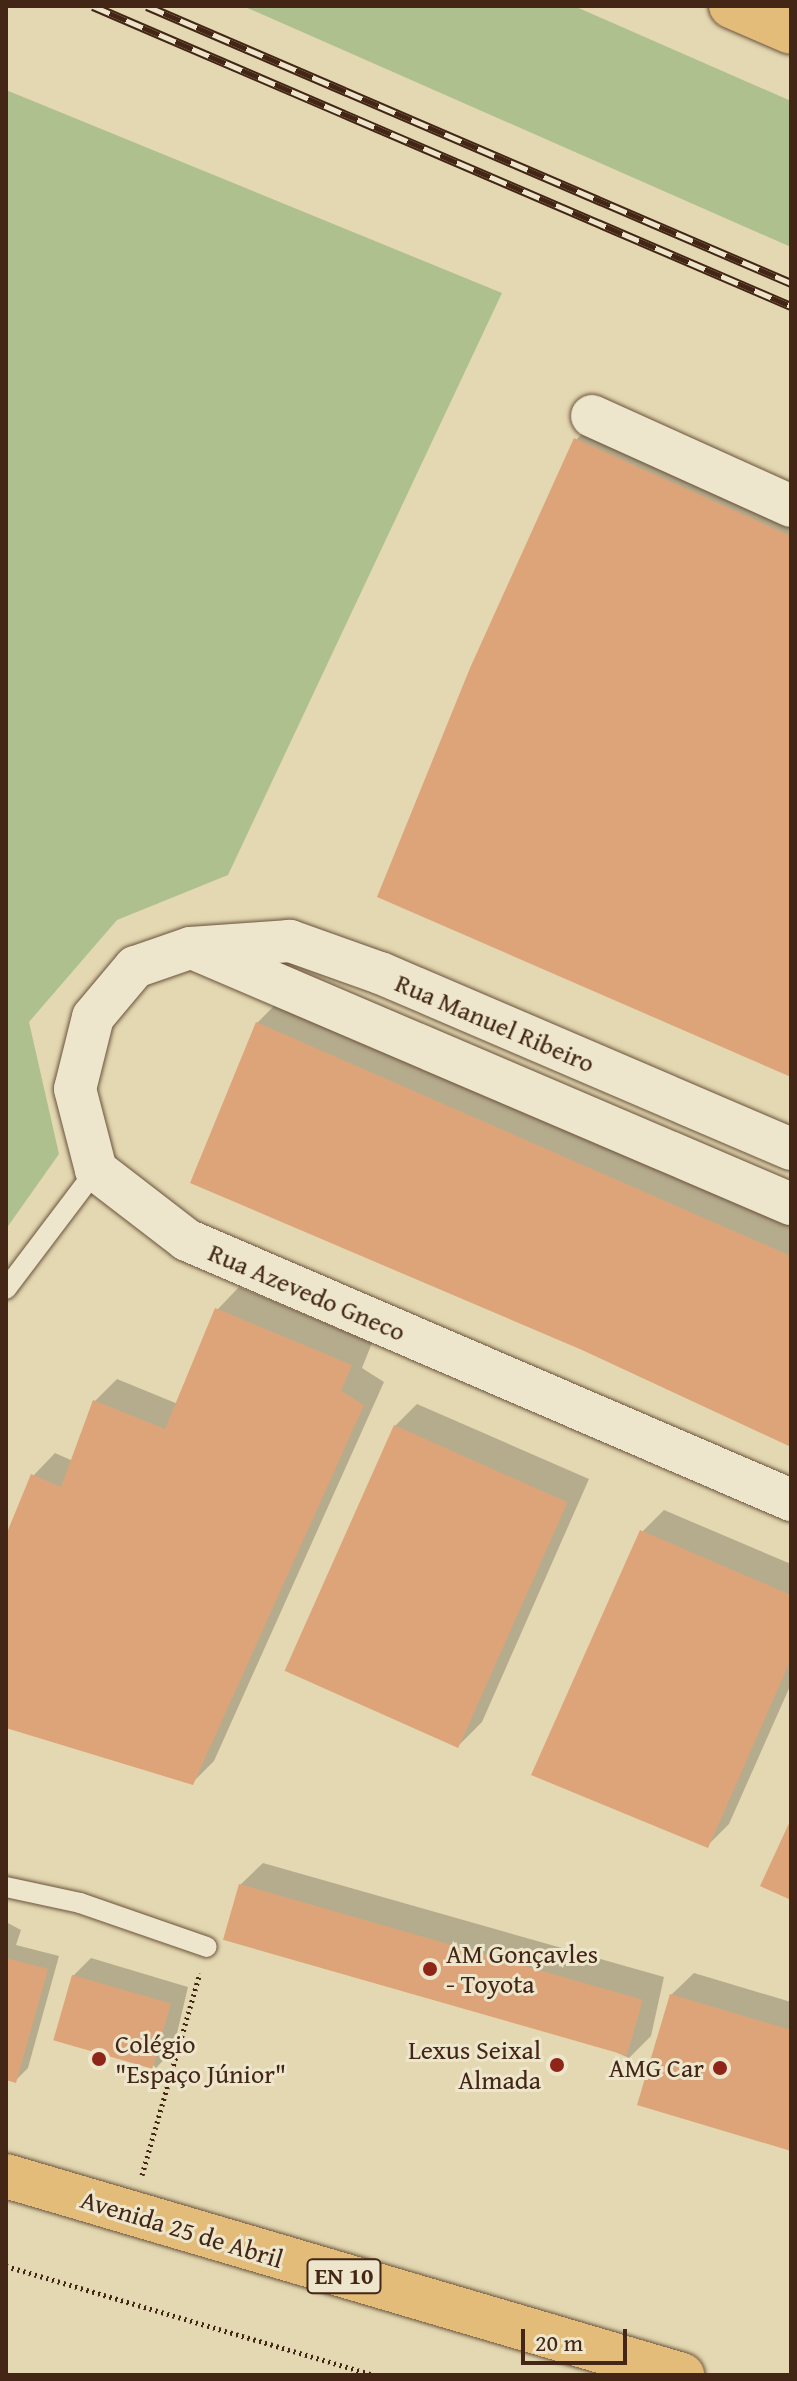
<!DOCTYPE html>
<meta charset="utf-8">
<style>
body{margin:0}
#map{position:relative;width:797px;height:2381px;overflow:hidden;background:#e3d8b1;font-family:"Gentium Book Plus",serif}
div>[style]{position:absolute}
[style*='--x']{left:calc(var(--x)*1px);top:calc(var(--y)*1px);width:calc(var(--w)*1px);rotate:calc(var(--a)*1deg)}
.green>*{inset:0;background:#afc08f}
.shadow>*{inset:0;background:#0003}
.building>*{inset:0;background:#dea479;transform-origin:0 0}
.path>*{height:5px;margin-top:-2.5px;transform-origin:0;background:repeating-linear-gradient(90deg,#432615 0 2px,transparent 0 6px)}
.roads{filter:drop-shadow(0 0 2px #6b523c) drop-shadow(0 0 2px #6b523c)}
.lane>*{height:20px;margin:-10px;padding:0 10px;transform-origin:10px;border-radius:10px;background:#ede6cc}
.street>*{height:42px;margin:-21px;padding:0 21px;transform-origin:21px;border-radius:21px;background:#ede6cc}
.primary>*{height:44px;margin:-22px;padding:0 22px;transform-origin:22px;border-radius:22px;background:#e2bc78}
.highway>*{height:44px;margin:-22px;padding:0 22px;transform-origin:22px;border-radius:22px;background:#e2bc78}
.rail>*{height:9px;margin-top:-4.5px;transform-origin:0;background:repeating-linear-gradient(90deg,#ede6cc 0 18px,#432615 0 36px);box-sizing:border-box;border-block:2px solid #432615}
.dots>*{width:22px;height:22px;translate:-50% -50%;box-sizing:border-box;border:4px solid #ede6cc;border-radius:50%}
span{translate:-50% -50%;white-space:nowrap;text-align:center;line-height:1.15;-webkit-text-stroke:6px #ede6cc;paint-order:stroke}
.shield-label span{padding:2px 6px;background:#ede6cc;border:2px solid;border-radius:6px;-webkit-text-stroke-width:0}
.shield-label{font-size:24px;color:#432615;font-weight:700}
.street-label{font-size:26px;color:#432615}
.poi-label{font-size:26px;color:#432615}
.left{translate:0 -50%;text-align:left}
.right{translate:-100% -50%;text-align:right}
.frame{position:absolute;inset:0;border:8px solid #432615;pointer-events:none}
.scale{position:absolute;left:521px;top:2329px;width:106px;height:36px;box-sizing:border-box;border:4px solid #432615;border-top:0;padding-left:10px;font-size:24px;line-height:28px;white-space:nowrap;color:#432615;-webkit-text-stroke:6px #ede6cc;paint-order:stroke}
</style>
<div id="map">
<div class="green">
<i style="clip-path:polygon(243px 6px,574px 6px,791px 101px,791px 247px)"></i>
<i style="clip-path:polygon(6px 90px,502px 293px,228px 875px,117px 920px,29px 1022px,59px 1154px,6px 1229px)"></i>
</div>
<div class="shadow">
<i style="clip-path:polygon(598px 417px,791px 504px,791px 1073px,576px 440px)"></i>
<i style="clip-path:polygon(279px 1001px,791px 1224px,791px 1442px,583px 1348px,257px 1023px)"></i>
<i style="clip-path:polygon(239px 1287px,372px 1343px,362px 1368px,384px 1382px,214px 1761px,192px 1783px,6px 1726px,6px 1540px,33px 1476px,55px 1453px,73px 1461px,95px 1401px,117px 1379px,178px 1404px,217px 1310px)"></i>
<i style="clip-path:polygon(417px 1404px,589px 1479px,482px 1722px,460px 1744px,395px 1426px)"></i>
<i style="clip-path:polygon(664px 1510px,791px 1564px,791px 1684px,729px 1824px,707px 1846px,642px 1532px)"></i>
<i style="clip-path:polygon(263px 1863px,664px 1977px,651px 2036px,629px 2058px,240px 1885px)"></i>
<i style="clip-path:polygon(6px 1922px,21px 1930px,16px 1945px,59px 1956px,28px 2068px,16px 2080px,6px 2078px)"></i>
<i style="clip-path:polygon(91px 1958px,188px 1987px,173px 2050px,156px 2068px,73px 1976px)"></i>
<i style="clip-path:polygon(694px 1973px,791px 2002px,791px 2148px,671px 1995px)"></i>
</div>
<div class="building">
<i style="clip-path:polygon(574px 438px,791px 536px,791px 1077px,377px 897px,470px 668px)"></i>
<i style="clip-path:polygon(256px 1022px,791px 1256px,791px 1447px,582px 1350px,190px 1183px)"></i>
<i style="clip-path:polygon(215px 1308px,352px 1365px,341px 1391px,364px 1405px,193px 1785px,6px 1728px,6px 1535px,31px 1474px,61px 1487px,93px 1400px,165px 1429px)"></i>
<i style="left:394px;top:1425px;width:190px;height:269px;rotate:24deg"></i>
<i style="clip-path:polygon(640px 1530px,791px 1595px,791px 1659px,708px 1848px,531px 1775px)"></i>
<i style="clip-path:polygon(791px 1819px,791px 1900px,760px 1886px)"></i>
<i style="left:239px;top:1884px;width:420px;height:58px;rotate:16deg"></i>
<i style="clip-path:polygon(6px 1958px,48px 1969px,16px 2083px,6px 2080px)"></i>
<i style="left:72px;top:1975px;width:103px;height:68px;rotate:16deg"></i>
<i style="clip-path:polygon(670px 1994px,791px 2030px,791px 2151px,637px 2105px)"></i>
</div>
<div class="path">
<i style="--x:142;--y:2175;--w:210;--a:-74"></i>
<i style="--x:6;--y:2266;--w:384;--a:16.5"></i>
</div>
<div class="roads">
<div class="lane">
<i style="--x:6;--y:1289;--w:149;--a:-52.9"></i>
<i style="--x:6;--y:1887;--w:76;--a:12.2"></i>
<i style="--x:80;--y:1903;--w:134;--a:19.1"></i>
</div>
<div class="street">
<i style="--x:592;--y:416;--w:218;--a:24.3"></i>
<i style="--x:199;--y:951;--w:644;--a:23.14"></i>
<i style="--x:791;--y:1149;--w:447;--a:-156.8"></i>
<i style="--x:380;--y:973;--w:96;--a:-160.4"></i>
<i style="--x:290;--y:941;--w:100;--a:176"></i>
<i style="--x:190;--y:948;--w:58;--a:160.9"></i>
<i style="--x:135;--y:967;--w:65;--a:130"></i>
<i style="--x:93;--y:1017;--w:74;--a:104"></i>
<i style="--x:75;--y:1089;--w:84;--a:75.5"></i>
<i style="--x:96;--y:1170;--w:115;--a:37.6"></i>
<i style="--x:187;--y:1240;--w:658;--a:23.29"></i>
</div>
<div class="primary">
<i style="--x:6;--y:2176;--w:705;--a:16.4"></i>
</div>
<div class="highway">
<i style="--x:731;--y:6;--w:65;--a:23.4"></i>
</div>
</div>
<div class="rail">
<i style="--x:93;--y:6;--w:760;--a:23.26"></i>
<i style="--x:147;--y:6;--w:701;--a:23.27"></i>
</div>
<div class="dots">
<i style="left:430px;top:1969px;background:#8f2418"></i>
<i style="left:99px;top:2059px;background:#8f2418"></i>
<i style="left:557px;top:2065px;background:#8f2418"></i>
<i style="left:720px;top:2068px;background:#8f2418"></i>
</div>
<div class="shield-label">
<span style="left:344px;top:2276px">EN 10</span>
</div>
<div class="street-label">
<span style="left:495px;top:1023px;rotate:23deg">Rua Manuel Ribeiro</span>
<span style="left:307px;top:1292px;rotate:23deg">Rua Azevedo Gneco</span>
<span style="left:182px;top:2229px;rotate:17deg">Avenida 25 de Abril</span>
</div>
<div class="poi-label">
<span class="left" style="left:446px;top:1969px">AM Gonçavles<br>- Toyota</span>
<span class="left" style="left:115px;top:2059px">Colégio<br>"Espaço Júnior"</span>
<span class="right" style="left:541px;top:2065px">Lexus Seixal<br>Almada</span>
<span class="right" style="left:704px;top:2068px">AMG Car</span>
</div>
<div class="frame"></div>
<div class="scale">20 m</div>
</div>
